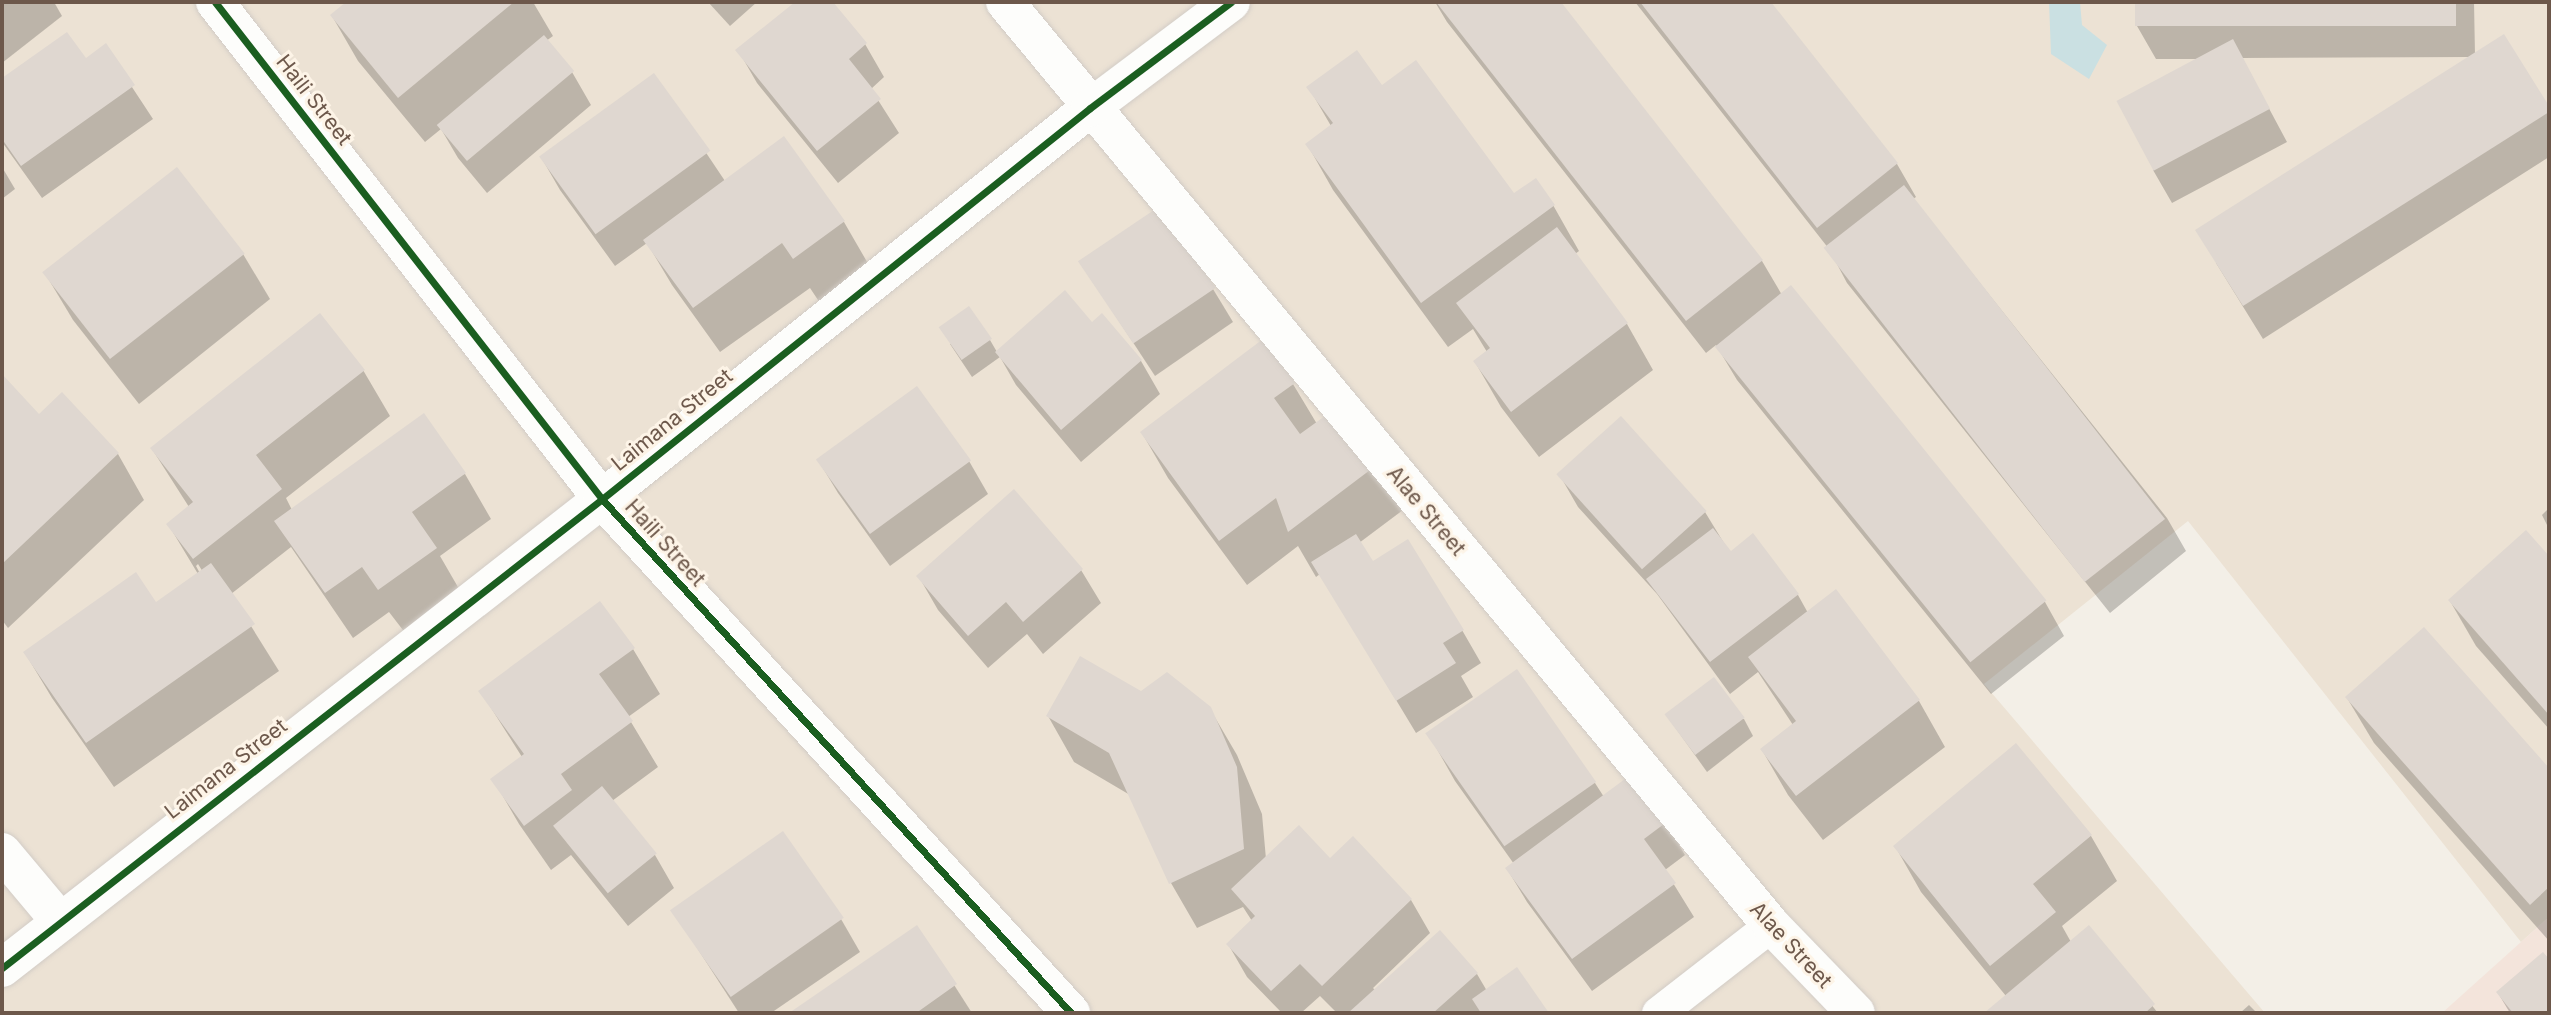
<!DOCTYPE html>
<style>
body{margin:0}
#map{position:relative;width:2551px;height:1015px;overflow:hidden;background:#f3efe7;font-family:Inter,sans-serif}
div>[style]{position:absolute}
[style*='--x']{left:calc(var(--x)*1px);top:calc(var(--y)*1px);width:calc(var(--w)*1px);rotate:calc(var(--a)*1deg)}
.residential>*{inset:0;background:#ece2d4}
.commercial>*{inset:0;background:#f3e4db}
.water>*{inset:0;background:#cae0e2}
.shadow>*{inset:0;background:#0003}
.building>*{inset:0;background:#dfd7d0;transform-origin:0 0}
.roads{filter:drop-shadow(0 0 2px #d2ccc6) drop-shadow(0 0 2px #d2ccc6)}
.service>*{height:33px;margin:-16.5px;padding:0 16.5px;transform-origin:16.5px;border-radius:16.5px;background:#fdfdfb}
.minor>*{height:38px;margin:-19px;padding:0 19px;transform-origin:19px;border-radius:19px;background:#fdfdfb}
.cycleway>*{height:7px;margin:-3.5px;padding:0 3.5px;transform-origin:3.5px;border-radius:3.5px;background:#1b5e20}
span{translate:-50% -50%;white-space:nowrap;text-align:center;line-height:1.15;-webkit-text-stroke:6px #fdf4e7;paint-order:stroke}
.street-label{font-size:21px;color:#6d584b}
.frame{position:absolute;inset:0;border:4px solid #6d584b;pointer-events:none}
</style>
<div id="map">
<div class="residential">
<i style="clip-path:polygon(2px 2px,2549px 2px,2549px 917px,2521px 942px,2188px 521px,1984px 684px,2265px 1013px,2px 1013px)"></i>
</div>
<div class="commercial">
<i style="clip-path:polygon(2549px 917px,2549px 1013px,2442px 1013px,2521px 942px)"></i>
</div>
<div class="water">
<i style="clip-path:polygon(2049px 2px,2080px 2px,2082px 25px,2107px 45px,2089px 79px,2051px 54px)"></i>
</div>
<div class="shadow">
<i style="clip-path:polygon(2px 2px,54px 2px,62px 16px,2px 63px)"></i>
<i style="clip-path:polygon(349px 2px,533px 2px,553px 36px,546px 41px,572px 72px,591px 105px,487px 193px,458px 158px,441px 129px,425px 142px,358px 61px,332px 16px)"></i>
<i style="clip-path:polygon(708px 2px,757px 2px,730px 26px)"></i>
<i style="clip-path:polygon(797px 2px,831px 2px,865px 44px,884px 77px,871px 89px,899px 133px,838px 183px,757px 83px,738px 50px)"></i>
<i style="clip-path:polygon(1435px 2px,1559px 2px,1762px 261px,1782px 295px,1790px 288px,2045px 602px,2064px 636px,1991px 694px,1737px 380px,1716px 345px,1706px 353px,1447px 22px)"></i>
<i style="clip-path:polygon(1635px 2px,1769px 2px,1897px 164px,1916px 197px,1913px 199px,2167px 518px,2186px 551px,2110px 613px,1847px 283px,1829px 249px)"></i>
<i style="clip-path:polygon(2137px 2px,2474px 2px,2475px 54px,2503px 36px,2549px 110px,2549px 157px,2263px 339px,2216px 263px,2471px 57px,2242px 58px,2287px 142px,2172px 203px,2153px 170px,2198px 59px,2156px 59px,2137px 26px)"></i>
<i style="clip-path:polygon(67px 34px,86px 61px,105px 46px,153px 119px,42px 198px,2px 142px,2px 80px)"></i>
<i style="clip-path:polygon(654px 75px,725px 181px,844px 222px,870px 267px,820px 303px,810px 288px,720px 352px,672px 285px,647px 243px,615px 266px,560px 190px,541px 157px)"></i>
<i style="clip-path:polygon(1382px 87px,1513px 195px,1553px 205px,1579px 251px,1575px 254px,1627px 324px,1653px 370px,1539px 457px,1501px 407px,1475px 362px,1487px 352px,1473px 329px,1448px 347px,1333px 190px,1307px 144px,1331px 126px,1309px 88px)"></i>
<i style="clip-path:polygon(2px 167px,15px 189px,2px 199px)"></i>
<i style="clip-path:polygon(243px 254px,270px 299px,139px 404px,73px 320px,46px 275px)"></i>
<i style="clip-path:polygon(1081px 263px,1213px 289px,1233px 322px,1155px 376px)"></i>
<i style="clip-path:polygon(1102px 316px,1141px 361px,1160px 394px,1081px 462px,1016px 385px,1000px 357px,972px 377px,950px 344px,990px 340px,997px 352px,1092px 325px)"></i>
<i style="clip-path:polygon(evenodd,363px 370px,390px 416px,286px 498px,292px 510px,465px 474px,491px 519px,440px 556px,462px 594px,406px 634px,389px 612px,353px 638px,291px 547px,231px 594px,279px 671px,114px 787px,52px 698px,25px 653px,156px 604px,198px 574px,168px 524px,189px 507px,152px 449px,363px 370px,198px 564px,206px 577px,203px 579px,196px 566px,198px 564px)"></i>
<i style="clip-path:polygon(2px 377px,39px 416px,62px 395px,118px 454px,144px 500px,8px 628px,2px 620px)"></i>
<i style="clip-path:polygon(1293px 384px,1317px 424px,1336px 410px,1403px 510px,1359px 543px,1372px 564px,1462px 630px,1481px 663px,1461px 676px,1473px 697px,1416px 733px,1320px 574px,1316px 577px,1298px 546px,1247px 585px,1168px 478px,1142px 433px)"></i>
<i style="clip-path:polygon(818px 460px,969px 461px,988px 494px,890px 566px,838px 493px)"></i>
<i style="clip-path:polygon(1559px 474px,1705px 512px,1730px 553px,1798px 595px,1808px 613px,1835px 592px,1919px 701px,1945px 747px,1823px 840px,1788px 795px,1762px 750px,1793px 725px,1758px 672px,1730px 694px,1657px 594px,1578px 507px)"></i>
<i style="clip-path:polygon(2549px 508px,2549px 529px,2542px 515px)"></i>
<i style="clip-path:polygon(2526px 533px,2549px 559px,2549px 729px,2476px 646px,2450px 601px)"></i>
<i style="clip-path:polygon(1081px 570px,1101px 603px,1043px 654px,1027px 634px,988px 668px,938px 610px,919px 577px)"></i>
<i style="clip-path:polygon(2424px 630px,2549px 771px,2549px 941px,2374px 743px,2347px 698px)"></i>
<i style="clip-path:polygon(633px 649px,660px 694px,628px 717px,658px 767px,612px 801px,655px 855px,674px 888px,628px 926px,571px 855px,551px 870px,519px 824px,493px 779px,522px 757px,481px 692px)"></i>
<i style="clip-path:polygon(1141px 693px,1210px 709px,1237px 755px,1262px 814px,1266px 859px,1330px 861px,1353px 838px,1411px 900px,1430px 933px,1373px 988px,1375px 990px,1477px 974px,1487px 991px,1516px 970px,1547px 1013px,1337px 1013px,1320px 996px,1301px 1013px,1282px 1013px,1247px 977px,1228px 944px,1252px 921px,1243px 907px,1197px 928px,1171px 883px,1130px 795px,1074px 762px,1048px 716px)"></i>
<i style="clip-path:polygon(1667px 716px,1744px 719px,1753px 736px,1707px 772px)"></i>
<i style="clip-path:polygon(1429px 735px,1595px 783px,1604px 797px,1666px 822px,1685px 855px,1665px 870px,1694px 917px,1592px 991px,1527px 902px,1507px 869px,1514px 864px,1455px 781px)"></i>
<i style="clip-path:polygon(2091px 836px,2117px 881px,2062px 926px,2071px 942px,2089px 927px,2158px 1013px,1986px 1013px,2006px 996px,1921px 892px,1895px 846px)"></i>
<i style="clip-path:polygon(672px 909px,841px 919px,860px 952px,771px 1013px,739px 1013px)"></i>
<i style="clip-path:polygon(917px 927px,972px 1013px,792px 1013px)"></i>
<i style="clip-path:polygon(2543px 955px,2549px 962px,2549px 1013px,2510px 1013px,2498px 993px)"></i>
<i style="clip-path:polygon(2249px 1005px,2257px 1013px,2240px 1013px)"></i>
</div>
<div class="building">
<i style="clip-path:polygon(346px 2px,514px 2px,398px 98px,330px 15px)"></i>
<i style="clip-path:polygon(795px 2px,833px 2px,867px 43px,849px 59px,881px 99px,817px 151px,735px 50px)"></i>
<i style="clip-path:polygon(1436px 2px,1561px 2px,1763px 260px,1686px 321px)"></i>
<i style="clip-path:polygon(1640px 2px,1771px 2px,1898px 163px,1817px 228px)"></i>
<i style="left:2135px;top:2px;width:321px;height:24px"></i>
<i style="clip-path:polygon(67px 32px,86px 58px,106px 43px,135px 85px,21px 166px,2px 139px,2px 78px)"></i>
<i style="clip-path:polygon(2504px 34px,2549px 106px,2549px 112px,2243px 306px,2195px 230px)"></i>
<i style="left:544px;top:35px;width:47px;height:140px;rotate:50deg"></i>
<i style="left:2233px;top:39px;width:79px;height:132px;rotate:62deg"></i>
<i style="clip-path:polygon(1357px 50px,1382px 85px,1416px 60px,1514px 193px,1536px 178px,1555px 205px,1421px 303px,1305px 144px,1333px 123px,1306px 87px)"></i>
<i style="left:654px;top:73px;width:96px;height:142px;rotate:54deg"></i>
<i style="clip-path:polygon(784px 136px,845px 221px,793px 259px,782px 243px,693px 308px,643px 240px)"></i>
<i style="left:177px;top:167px;width:110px;height:171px;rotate:52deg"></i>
<i style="left:1904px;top:185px;width:424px;height:102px;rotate:52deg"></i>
<i style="left:1160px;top:206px;width:99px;height:99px;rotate:56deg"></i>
<i style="clip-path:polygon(1557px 227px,1628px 323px,1511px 412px,1473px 361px,1490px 348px,1456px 303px)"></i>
<i style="left:1791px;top:285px;width:406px;height:98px;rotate:51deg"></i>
<i style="clip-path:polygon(1065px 290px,1092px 322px,1102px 313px,1142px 360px,1061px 430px,995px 352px)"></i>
<i style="left:969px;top:306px;width:40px;height:37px;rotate:55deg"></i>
<i style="clip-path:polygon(320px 313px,365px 370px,256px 455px,282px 489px,193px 559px,166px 524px,193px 502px,150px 448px)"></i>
<i style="clip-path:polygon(1263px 339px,1295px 383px,1274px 398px,1300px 434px,1336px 408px,1378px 464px,1288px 532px,1276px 498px,1219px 541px,1140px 432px)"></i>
<i style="clip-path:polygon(2px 374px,39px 414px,62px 392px,119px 453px,2px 564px)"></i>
<i style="left:917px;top:386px;width:92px;height:125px;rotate:54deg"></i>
<i style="clip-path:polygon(424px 413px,466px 473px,412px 512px,437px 548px,378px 590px,362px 567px,325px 593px,274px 521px)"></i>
<i style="left:1621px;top:416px;width:128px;height:87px;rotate:48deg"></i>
<i style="clip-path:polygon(1014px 489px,1083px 569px,1023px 622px,1006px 602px,968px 636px,916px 576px)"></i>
<i style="clip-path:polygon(1713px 528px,1731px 551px,1753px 533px,1799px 594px,1710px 662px,1646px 579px)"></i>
<i style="clip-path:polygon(2526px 530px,2549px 556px,2549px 715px,2448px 600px)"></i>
<i style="clip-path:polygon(1356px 534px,1373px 561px,1408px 539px,1464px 630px,1443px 643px,1456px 663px,1396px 701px,1311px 562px)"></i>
<i style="clip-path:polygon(211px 563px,255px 624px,86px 743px,23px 652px,136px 572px,156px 602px)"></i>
<i style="clip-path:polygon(1836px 589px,1920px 700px,1796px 796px,1760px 749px,1796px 721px,1748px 657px)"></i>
<i style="clip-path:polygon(600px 601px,635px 648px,599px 674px,633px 721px,561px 774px,572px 790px,524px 826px,490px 779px,524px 754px,478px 691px)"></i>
<i style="clip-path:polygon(2424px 627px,2549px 768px,2549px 887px,2530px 905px,2345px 697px)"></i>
<i style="clip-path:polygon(1080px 656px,1141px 691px,1167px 672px,1211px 707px,1237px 767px,1244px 849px,1169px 884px,1109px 753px,1046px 716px)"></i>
<i style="left:1517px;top:669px;width:138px;height:112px;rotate:55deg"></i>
<i style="left:1714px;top:677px;width:51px;height:62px;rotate:53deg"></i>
<i style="clip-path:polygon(2016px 743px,2092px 835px,2033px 884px,2056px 912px,1990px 966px,1893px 846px)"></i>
<i style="clip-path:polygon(1633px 773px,1668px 821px,1644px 839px,1676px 883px,1572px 959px,1505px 868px)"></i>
<i style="left:602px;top:786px;width:87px;height:63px;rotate:51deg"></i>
<i style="clip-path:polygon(1299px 825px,1330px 858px,1353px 836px,1412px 899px,1322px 986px,1300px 964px,1271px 991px,1226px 944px,1255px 916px,1231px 889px)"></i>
<i style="left:783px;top:831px;width:106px;height:138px;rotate:55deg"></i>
<i style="clip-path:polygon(917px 925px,957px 984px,919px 1011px,921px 1013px,789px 1013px)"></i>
<i style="clip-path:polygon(2089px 925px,2155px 1004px,2145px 1013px,1984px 1013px)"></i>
<i style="clip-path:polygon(1440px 930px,1478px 973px,1433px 1013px,1348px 1013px)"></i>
<i style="clip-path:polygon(2543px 952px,2549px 959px,2549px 1013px,2513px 1013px,2496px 992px)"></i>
<i style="clip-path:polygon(1517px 967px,1549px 1013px,1481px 1013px,1472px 999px)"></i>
</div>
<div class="roads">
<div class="service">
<i style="--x:1658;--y:1013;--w:143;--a:-37.9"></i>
</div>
<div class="minor">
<i style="--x:215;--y:2;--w:630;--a:52.09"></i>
<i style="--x:602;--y:499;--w:696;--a:47.62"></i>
<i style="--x:1005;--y:2;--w:1199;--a:50.31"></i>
<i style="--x:1771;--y:925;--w:122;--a:46"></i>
<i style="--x:2;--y:852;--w:90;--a:50"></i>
<i style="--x:2;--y:968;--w:762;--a:-38.01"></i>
<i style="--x:602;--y:499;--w:625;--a:-38.7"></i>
<i style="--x:1090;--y:108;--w:176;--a:-36.9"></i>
</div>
</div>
<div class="cycleway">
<i style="--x:215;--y:2;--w:630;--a:52.09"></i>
<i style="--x:602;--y:499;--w:696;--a:47.62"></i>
<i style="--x:2;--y:968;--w:762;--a:-38.01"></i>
<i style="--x:602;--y:499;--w:625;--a:-38.7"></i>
<i style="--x:1090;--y:108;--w:176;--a:-36.9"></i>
</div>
<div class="street-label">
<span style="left:314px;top:100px;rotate:52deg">Haili Street</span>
<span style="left:672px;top:420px;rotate:-39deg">Laimana Street</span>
<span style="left:1426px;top:511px;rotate:50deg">Alae Street</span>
<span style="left:665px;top:543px;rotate:48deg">Haili Street</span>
<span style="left:226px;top:769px;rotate:-38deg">Laimana Street</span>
<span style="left:1791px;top:945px;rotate:47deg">Alae Street</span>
</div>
<div class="frame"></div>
</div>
